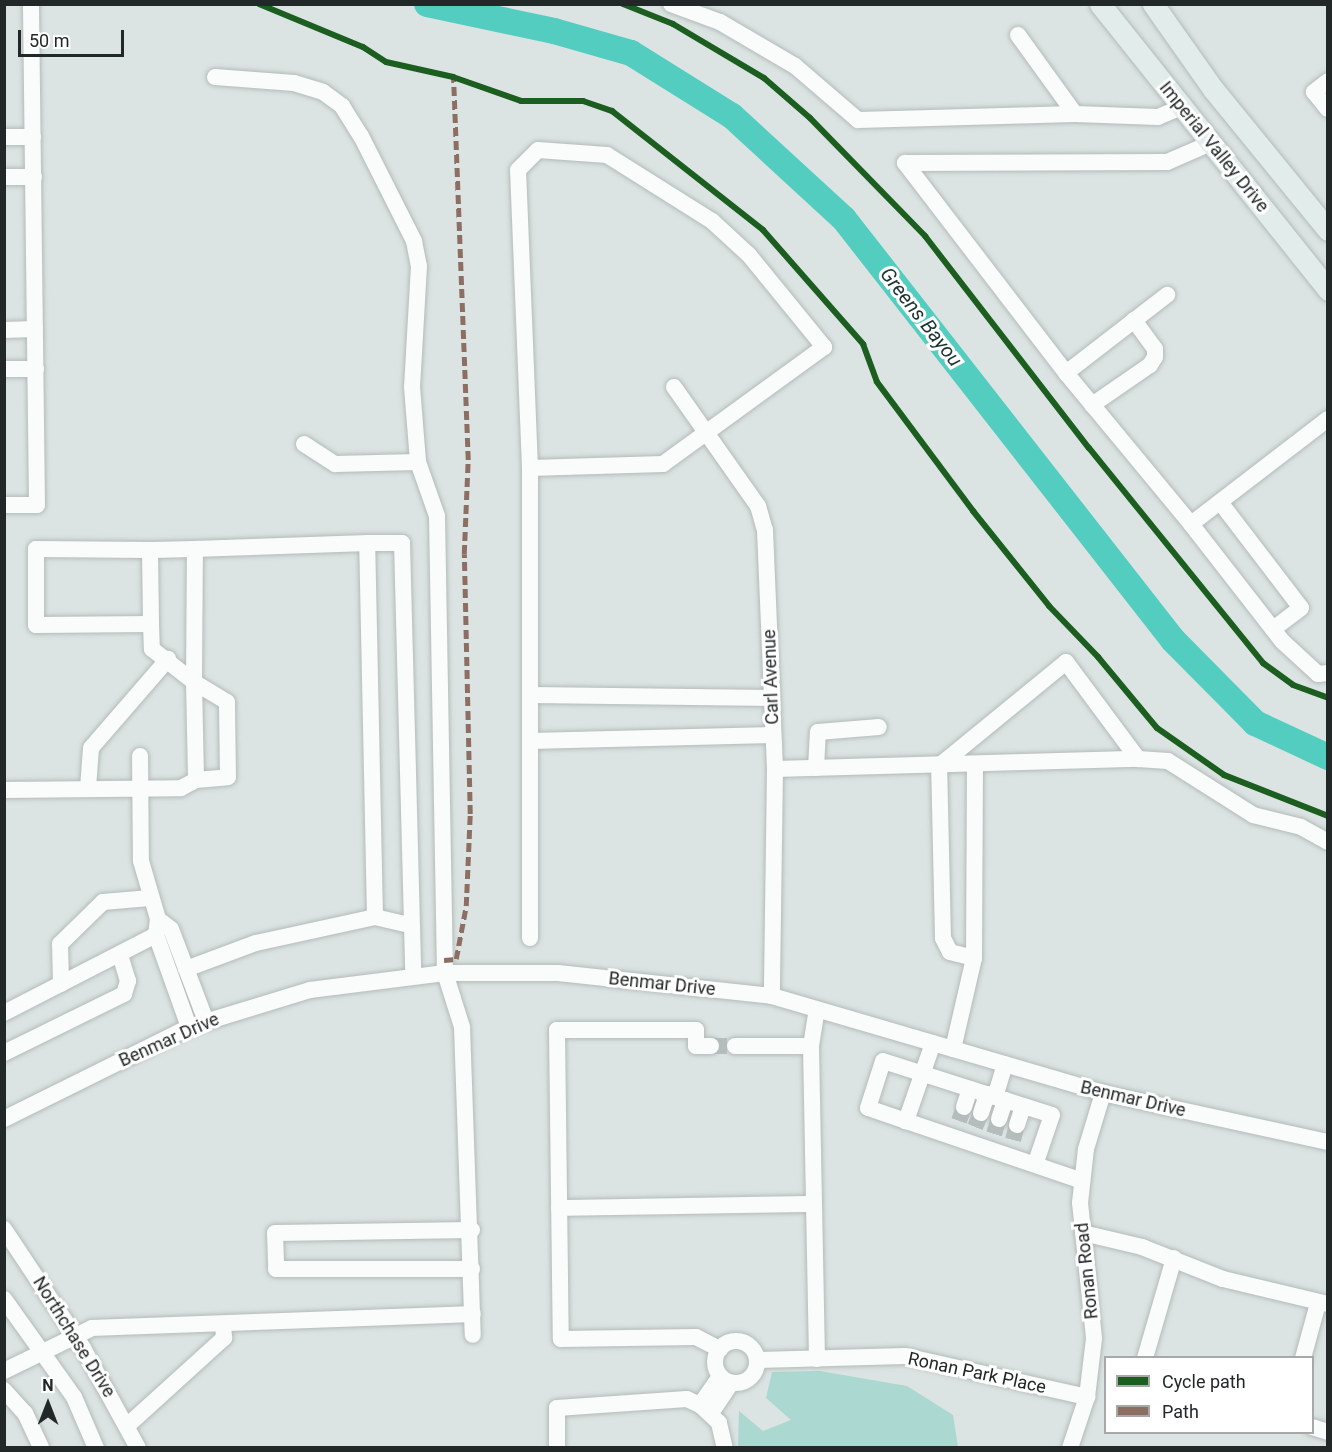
<!DOCTYPE html>
<style>
body{margin:0}
#map{position:relative;width:1332px;height:1452px;overflow:hidden;background:#dbe4e2;font-family:Roboto,sans-serif}
div>[style]{position:absolute}
[style*='--x']{left:calc(var(--x)*1px);top:calc(var(--y)*1px);width:calc(var(--w)*1px);rotate:calc(var(--a)*1deg)}
.green>*{inset:0;background:#abd8d0}
.river>*{height:26px;margin:-13px;padding:0 13px;transform-origin:13px;border-radius:13px;background:#53cdbf}
.minor-tunnel>*{height:16px;margin-top:-8px;transform-origin:0;background:repeating-linear-gradient(90deg,#b6bebd 0 16px,transparent 0 24px)}
.roads{filter:drop-shadow(0 0 2px #b4bbb9) drop-shadow(0 0 2px #b4bbb9)}
.minor>*{height:16px;margin:-8px;padding:0 8px;transform-origin:8px;border-radius:8px;background:#fafbfb}
.minor>.ring{margin:-8px;padding:0;box-sizing:content-box;background:none;border:16px solid #fafbfb;border-radius:50%}
.major>*{height:21px;margin:-10.5px;padding:0 10.5px;transform-origin:10.5px;border-radius:10.5px;background:#e2edeb}
.quiet>*{height:4.5px;margin-top:-2.25px;transform-origin:0;background:repeating-linear-gradient(90deg,#8d6e63 0 9px,transparent 0 13.5px)}
.cycleway>*{height:6px;margin:-3px;padding:0 3px;transform-origin:3px;border-radius:3px;background:#1b5e20}
span{translate:-50% -50%;white-space:nowrap;text-align:center;line-height:1.15;-webkit-text-stroke:6px #fff;paint-order:stroke}
.street-label{font-size:18px;color:#222827}
.water-label{font-size:20px;color:#1c3430;font-style:italic}
.frame{position:absolute;inset:0;border:6px solid #222827;pointer-events:none}
.legend{position:absolute;left:1104px;top:1356px;width:210px;height:78px;box-sizing:border-box;background:#fff;border:2px solid #a7a9a9;margin:0;padding:8px 10px;list-style:none;font-size:18px;color:#222827}
.legend li{display:flex;align-items:center;gap:12px;height:30px}
.legend b{width:30px;border:2px solid #a7a9a9}
.north{position:absolute;left:18px;top:1374px;width:60px;height:60px;-webkit-text-stroke:4px #fff;paint-order:stroke;rotate:0deg;font-size:16px;font-weight:700;line-height:24px;text-align:center;color:#222827}
.north::after{content:'';display:block;margin:auto;width:21px;height:27px;background:#222827;clip-path:polygon(50% 0,100% 100%,50% 72%,0 100%)}
.scale{position:absolute;left:18px;top:30px;width:106px;height:27px;box-sizing:border-box;border:3px solid #222827;border-top:0;padding-left:8px;font-size:18px;line-height:21px;white-space:nowrap;color:#222827;-webkit-text-stroke:4px #fff;paint-order:stroke}
</style>
<div id="map">
<div class="green">
<i style="clip-path:polygon(820px 1371px,907px 1386px,953px 1415px,958px 1447px,738px 1447px,739px 1411px,763px 1431px,791px 1420px,766px 1398px,772px 1372px)"></i>
</div>
<div class="river">
<i style="--x:427;--y:4;--w:130;--a:12"></i>
<i style="--x:554;--y:31;--w:80;--a:15.9"></i>
<i style="--x:631;--y:53;--w:119;--a:32"></i>
<i style="--x:732;--y:116;--w:152;--a:42.6"></i>
<i style="--x:844;--y:219;--w:534;--a:51.99"></i>
<i style="--x:1173;--y:640;--w:117;--a:45.3"></i>
<i style="--x:1255;--y:723;--w:81;--a:25"></i>
</div>
<div class="minor-tunnel">
<i style="--x:711;--y:1046;--w:24;--a:0"></i>
<i style="--x:959;--y:1121;--w:15;--a:-70"></i>
<i style="--x:975;--y:1127;--w:15;--a:-67"></i>
<i style="--x:994;--y:1134;--w:16;--a:-72"></i>
<i style="--x:1013;--y:1140;--w:16;--a:-75"></i>
</div>
<div class="roads">
<div class="minor">
<i style="--x:671;--y:4;--w:52;--a:20.2"></i>
<i style="--x:720;--y:22;--w:87;--a:30.4"></i>
<i style="--x:795;--y:66;--w:83;--a:40.6"></i>
<i style="--x:858;--y:120;--w:217;--a:-1.6"></i>
<i style="--x:1075;--y:114;--w:83;--a:2.1"></i>
<i style="--x:1158;--y:117;--w:26;--a:-23"></i>
<i style="--x:1018;--y:35;--w:97;--a:54.2"></i>
<i style="--x:215;--y:77;--w:79;--a:4.3"></i>
<i style="--x:294;--y:83;--w:30;--a:17"></i>
<i style="--x:323;--y:92;--w:24;--a:36"></i>
<i style="--x:342;--y:106;--w:36;--a:58"></i>
<i style="--x:361;--y:136;--w:118;--a:63.2"></i>
<i style="--x:414;--y:241;--w:25;--a:79"></i>
<i style="--x:419;--y:266;--w:121;--a:93.3"></i>
<i style="--x:412;--y:387;--w:75;--a:85.4"></i>
<i style="--x:418;--y:462;--w:57;--a:70.6"></i>
<i style="--x:437;--y:516;--w:457;--a:89"></i>
<i style="--x:445;--y:973;--w:57;--a:72.5"></i>
<i style="--x:462;--y:1027;--w:308;--a:88"></i>
<i style="--x:1328;--y:81;--w:18;--a:142"></i>
<i style="--x:1314;--y:92;--w:22;--a:51"></i>
<i style="--x:4;--y:137;--w:29;--a:0"></i>
<i style="--x:1211;--y:143;--w:48;--a:156.6"></i>
<i style="--x:1167;--y:162;--w:262;--a:179.8"></i>
<i style="--x:905;--y:163;--w:265;--a:52.5"></i>
<i style="--x:1066;--y:373;--w:196;--a:50.4"></i>
<i style="--x:1191;--y:524;--w:148;--a:52.1"></i>
<i style="--x:1282;--y:641;--w:49;--a:42.5"></i>
<i style="--x:1318;--y:674;--w:10;--a:-6"></i>
<i style="--x:4;--y:177;--w:30;--a:0"></i>
<i style="--x:4;--y:330;--w:31;--a:-2"></i>
<i style="--x:4;--y:369;--w:32;--a:0"></i>
<i style="--x:1066;--y:373;--w:128;--a:-37.7"></i>
<i style="--x:674;--y:387;--w:146;--a:54.8"></i>
<i style="--x:758;--y:506;--w:25;--a:74"></i>
<i style="--x:765;--y:530;--w:239;--a:87.6"></i>
<i style="--x:775;--y:769;--w:227;--a:90.8"></i>
<i style="--x:1092;--y:405;--w:70;--a:-34.6"></i>
<i style="--x:1150;--y:365;--w:9;--a:-58"></i>
<i style="--x:1155;--y:357;--w:8;--a:-90"></i>
<i style="--x:1155;--y:349;--w:36;--a:-126"></i>
<i style="--x:304;--y:444;--w:37;--a:33"></i>
<i style="--x:335;--y:464;--w:83;--a:-1.4"></i>
<i style="--x:1220;--y:502;--w:133;--a:52.6"></i>
<i style="--x:1301;--y:608;--w:35;--a:143"></i>
<i style="--x:4;--y:505;--w:33;--a:0"></i>
<i style="--x:37;--y:505;--w:501;--a:-90.69"></i>
<i style="--x:1191;--y:524;--w:173;--a:-37.5"></i>
<i style="--x:150;--y:550;--w:45;--a:-1.3"></i>
<i style="--x:151;--y:624;--w:115;--a:179.5"></i>
<i style="--x:36;--y:625;--w:76;--a:-90"></i>
<i style="--x:36;--y:549;--w:114;--a:0.5"></i>
<i style="--x:150;--y:550;--w:74;--a:89.2"></i>
<i style="--x:151;--y:624;--w:25;--a:88"></i>
<i style="--x:152;--y:649;--w:53;--a:38.2"></i>
<i style="--x:194;--y:682;--w:133;--a:-89.6"></i>
<i style="--x:195;--y:549;--w:172;--a:-2"></i>
<i style="--x:532;--y:695;--w:240;--a:0.7"></i>
<i style="--x:530;--y:741;--w:243;--a:-1.4"></i>
<i style="--x:140;--y:756;--w:105;--a:89.5"></i>
<i style="--x:141;--y:861;--w:60;--a:73.7"></i>
<i style="--x:975;--y:765;--w:193;--a:90.3"></i>
<i style="--x:974;--y:958;--w:25;--a:-166"></i>
<i style="--x:950;--y:952;--w:16;--a:-117"></i>
<i style="--x:943;--y:938;--w:172;--a:-91.3"></i>
<i style="--x:939;--y:766;--w:164;--a:-39.3"></i>
<i style="--x:1066;--y:662;--w:121;--a:53.4"></i>
<i style="--x:1138;--y:759;--w:30;--a:4"></i>
<i style="--x:1168;--y:761;--w:101;--a:32.4"></i>
<i style="--x:1253;--y:815;--w:49;--a:14"></i>
<i style="--x:1301;--y:827;--w:31;--a:29"></i>
<i style="--x:816;--y:768;--w:36;--a:-87"></i>
<i style="--x:818;--y:732;--w:61;--a:-4.7"></i>
<i style="--x:775;--y:769;--w:363;--a:-1.6"></i>
<i style="--x:88;--y:788;--w:40;--a:-85.7"></i>
<i style="--x:91;--y:748;--w:118;--a:-49.1"></i>
<i style="--x:4;--y:790;--w:177;--a:-0.6"></i>
<i style="--x:181;--y:788;--w:17;--a:-28"></i>
<i style="--x:196;--y:780;--w:32;--a:-5"></i>
<i style="--x:228;--y:777;--w:75;--a:-90.8"></i>
<i style="--x:227;--y:702;--w:39;--a:-149"></i>
<i style="--x:194;--y:682;--w:98;--a:88.8"></i>
<i style="--x:375;--y:917;--w:35;--a:13"></i>
<i style="--x:530;--y:938;--w:470;--a:-90"></i>
<i style="--x:530;--y:468;--w:298;--a:-92.3"></i>
<i style="--x:518;--y:170;--w:28;--a:-45"></i>
<i style="--x:538;--y:150;--w:69;--a:4.1"></i>
<i style="--x:607;--y:155;--w:124;--a:32.2"></i>
<i style="--x:712;--y:221;--w:50;--a:42.6"></i>
<i style="--x:749;--y:255;--w:119;--a:50.8"></i>
<i style="--x:824;--y:347;--w:199;--a:144"></i>
<i style="--x:663;--y:464;--w:133;--a:178.3"></i>
<i style="--x:186;--y:969;--w:75;--a:-20.4"></i>
<i style="--x:256;--y:943;--w:122;--a:-12.3"></i>
<i style="--x:375;--y:917;--w:374;--a:-91.2"></i>
<i style="--x:367;--y:543;--w:35;--a:0"></i>
<i style="--x:402;--y:543;--w:433;--a:88.5"></i>
<i style="--x:61;--y:984;--w:40;--a:-91.4"></i>
<i style="--x:60;--y:944;--w:60;--a:-44.3"></i>
<i style="--x:103;--y:902;--w:47;--a:-4.9"></i>
<i style="--x:4;--y:1013;--w:171;--a:-27.2"></i>
<i style="--x:189;--y:1027;--w:98;--a:-109.7"></i>
<i style="--x:156;--y:935;--w:16;--a:-83"></i>
<i style="--x:158;--y:919;--w:16;--a:38"></i>
<i style="--x:171;--y:929;--w:98;--a:69.2"></i>
<i style="--x:933;--y:1043;--w:83;--a:109.1"></i>
<i style="--x:906;--y:1121;--w:186;--a:18.8"></i>
<i style="--x:711;--y:1046;--w:15;--a:180"></i>
<i style="--x:696;--y:1046;--w:16;--a:-90"></i>
<i style="--x:696;--y:1030;--w:139;--a:180"></i>
<i style="--x:557;--y:1030;--w:309;--a:89.3"></i>
<i style="--x:561;--y:1339;--w:135;--a:-0.8"></i>
<i style="--x:696;--y:1337;--w:27;--a:27"></i>
<i style="--x:735;--y:1046;--w:76;--a:0"></i>
<i style="--x:953;--y:1049;--w:93;--a:-77"></i>
<i style="--x:4;--y:1053;--w:134;--a:-26.2"></i>
<i style="--x:124;--y:994;--w:14;--a:-73"></i>
<i style="--x:128;--y:981;--w:28;--a:-107"></i>
<i style="--x:995;--y:1097;--w:34;--a:-73"></i>
<i style="--x:964;--y:1107;--w:19;--a:-72"></i>
<i style="--x:981;--y:1113;--w:20;--a:-72"></i>
<i style="--x:4;--y:1119;--w:207;--a:-26.4"></i>
<i style="--x:189;--y:1027;--w:127;--a:-17"></i>
<i style="--x:310;--y:990;--w:136;--a:-7.2"></i>
<i style="--x:445;--y:973;--w:113;--a:0"></i>
<i style="--x:558;--y:973;--w:215;--a:6.1"></i>
<i style="--x:772;--y:996;--w:345;--a:16.3"></i>
<i style="--x:1103;--y:1093;--w:230;--a:12.3"></i>
<i style="--x:999;--y:1119;--w:20;--a:-72"></i>
<i style="--x:906;--y:1121;--w:40;--a:-161.1"></i>
<i style="--x:868;--y:1108;--w:49;--a:-72.3"></i>
<i style="--x:883;--y:1061;--w:177;--a:17.7"></i>
<i style="--x:1052;--y:1115;--w:50;--a:108.8"></i>
<i style="--x:1017;--y:1125;--w:20;--a:-72"></i>
<i style="--x:559;--y:1208;--w:255;--a:-0.9"></i>
<i style="--x:4;--y:1229;--w:143;--a:56.4"></i>
<i style="--x:83;--y:1348;--w:114;--a:61.2"></i>
<i style="--x:472;--y:1230;--w:197;--a:179.1"></i>
<i style="--x:275;--y:1233;--w:36;--a:88"></i>
<i style="--x:276;--y:1269;--w:196;--a:0"></i>
<i style="--x:1083;--y:1233;--w:61;--a:13.3"></i>
<i style="--x:1142;--y:1247;--w:87;--a:21.6"></i>
<i style="--x:1223;--y:1279;--w:108;--a:13.4"></i>
<i style="--x:4;--y:1299;--w:120;--a:54.5"></i>
<i style="--x:74;--y:1397;--w:56;--a:66.7"></i>
<i class="ring" style="left:715px;top:1341px;width:26px;height:26px"></i>
<i style="--x:1145;--y:1358;--w:104;--a:-73.8"></i>
<i style="--x:1303;--y:1358;--w:57;--a:-74.7"></i>
<i style="--x:817;--y:1359;--w:313;--a:-91.1"></i>
<i style="--x:811;--y:1046;--w:37;--a:-81"></i>
<i style="--x:758;--y:1360;--w:147;--a:-1.6"></i>
<i style="--x:905;--y:1356;--w:187;--a:12.7"></i>
<i style="--x:4;--y:1371;--w:98;--a:-26"></i>
<i style="--x:92;--y:1328;--w:381;--a:-2.1"></i>
<i style="--x:4;--y:1390;--w:31;--a:48"></i>
<i style="--x:25;--y:1413;--w:38;--a:65"></i>
<i style="--x:700;--y:1405;--w:35;--a:-55"></i>
<i style="--x:711;--y:1413;--w:36;--a:-56"></i>
<i style="--x:128;--y:1425;--w:130;--a:-42.2"></i>
<i style="--x:224;--y:1338;--w:14;--a:-94"></i>
<i style="--x:1312;--y:1427;--w:17;--a:17"></i>
<i style="--x:557;--y:1448;--w:40;--a:-90"></i>
<i style="--x:557;--y:1408;--w:130;--a:-4"></i>
<i style="--x:687;--y:1399;--w:14;--a:25"></i>
<i style="--x:700;--y:1405;--w:26;--a:43"></i>
<i style="--x:719;--y:1423;--w:26;--a:77"></i>
<i style="--x:1070;--y:1448;--w:54;--a:-71.6"></i>
<i style="--x:1087;--y:1397;--w:59;--a:-83.2"></i>
<i style="--x:1094;--y:1338;--w:136;--a:-95.9"></i>
<i style="--x:1080;--y:1203;--w:54;--a:-83.7"></i>
<i style="--x:1086;--y:1149;--w:59;--a:-73.1"></i>
</div>
<div class="major">
<i style="--x:1100;--y:4;--w:366;--a:51.4"></i>
<i style="--x:1153;--y:4;--w:104;--a:54.8"></i>
<i style="--x:1213;--y:89;--w:182;--a:50.8"></i>
</div>
</div>
<div class="quiet">
<i style="--x:444;--y:960;--w:12;--a:-5"></i>
<i style="--x:456;--y:959;--w:54;--a:-79.3"></i>
<i style="--x:466;--y:906;--w:92;--a:-87.5"></i>
<i style="--x:470;--y:814;--w:260;--a:-91.3"></i>
<i style="--x:464;--y:554;--w:94;--a:-87.6"></i>
<i style="--x:468;--y:460;--w:383;--a:-92.2"></i>
</div>
<div class="cycleway">
<i style="--x:259;--y:4;--w:113;--a:22.5"></i>
<i style="--x:363;--y:47;--w:27;--a:33"></i>
<i style="--x:386;--y:62;--w:69;--a:12.6"></i>
<i style="--x:453;--y:77;--w:72;--a:19.4"></i>
<i style="--x:521;--y:101;--w:62;--a:0"></i>
<i style="--x:583;--y:101;--w:31;--a:19"></i>
<i style="--x:612;--y:111;--w:192;--a:38.2"></i>
<i style="--x:763;--y:230;--w:152;--a:48.7"></i>
<i style="--x:863;--y:344;--w:40;--a:69.8"></i>
<i style="--x:877;--y:382;--w:161;--a:53.3"></i>
<i style="--x:973;--y:511;--w:122;--a:51.3"></i>
<i style="--x:1049;--y:606;--w:71;--a:46.1"></i>
<i style="--x:1098;--y:657;--w:92;--a:50.3"></i>
<i style="--x:1157;--y:728;--w:82;--a:35"></i>
<i style="--x:1224;--y:775;--w:112;--a:21.5"></i>
<i style="--x:623;--y:4;--w:54;--a:21.8"></i>
<i style="--x:673;--y:24;--w:106;--a:30.7"></i>
<i style="--x:764;--y:78;--w:61;--a:41"></i>
<i style="--x:810;--y:118;--w:165;--a:45.7"></i>
<i style="--x:925;--y:236;--w:268;--a:52.3"></i>
<i style="--x:1089;--y:448;--w:277;--a:51"></i>
<i style="--x:1263;--y:663;--w:37;--a:36"></i>
<i style="--x:1293;--y:685;--w:37;--a:20"></i>
</div>
<div class="street-label">
<span style="left:1214px;top:147px;rotate:51deg">Imperial Valley Drive</span>
<span style="left:771px;top:677px;rotate:-92deg">Carl Avenue</span>
<span style="left:662px;top:984px;rotate:6deg">Benmar Drive</span>
<span style="left:169px;top:1040px;rotate:-24deg">Benmar Drive</span>
<span style="left:1133px;top:1099px;rotate:13deg">Benmar Drive</span>
<span style="left:1087px;top:1271px;rotate:-96deg">Ronan Road</span>
<span style="left:74px;top:1337px;rotate:58deg">Northchase Drive</span>
<span style="left:977px;top:1373px;rotate:12deg">Ronan Park Place</span>
</div>
<div class="water-label">
<span style="left:921px;top:317px;rotate:52deg">Greens Bayou</span>
</div>
<div class="frame"></div>
<ul class="legend">
<li><b style="height:8px;background:#1b5e20"></b>Cycle path</li>
<li><b style="height:8px;background:#8d6e63"></b>Path</li>
</ul>
<div class="north">N</div>
<div class="scale">50 m</div>
</div>
